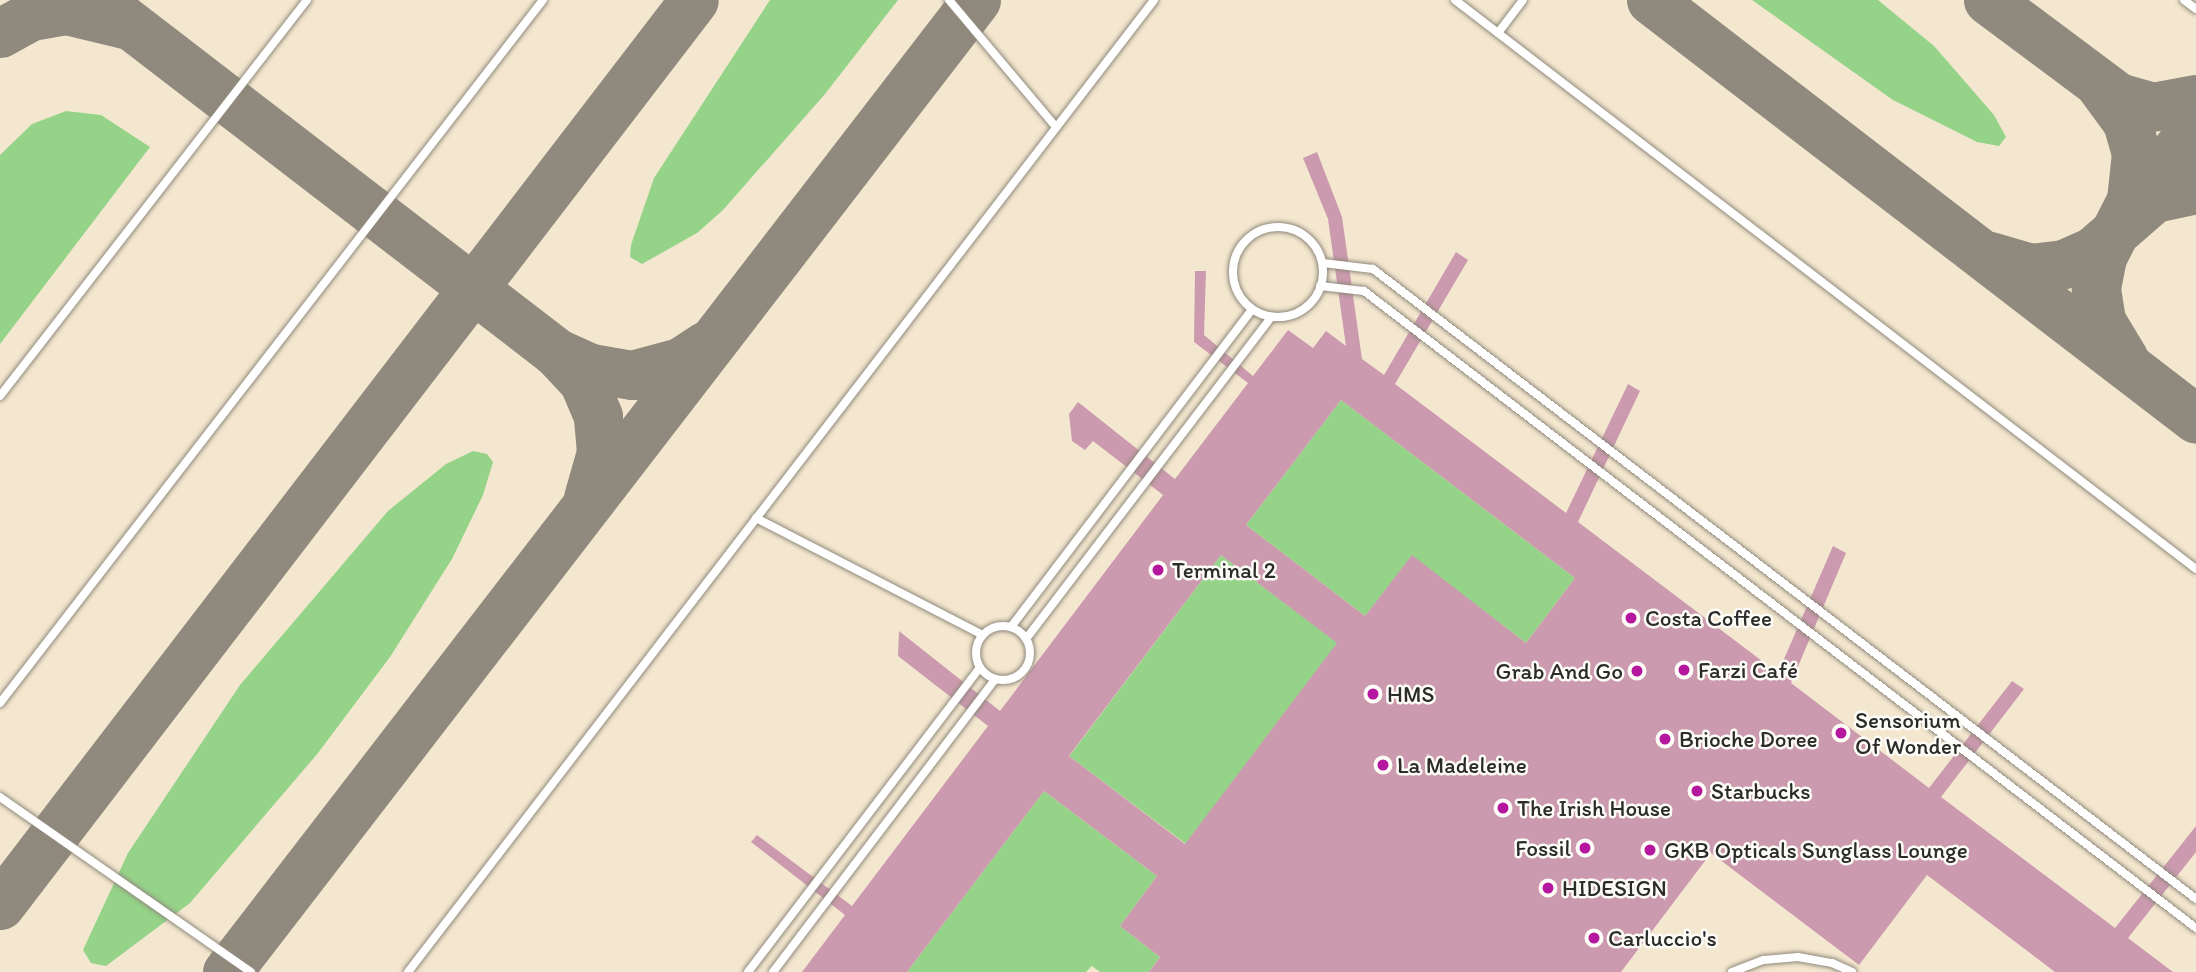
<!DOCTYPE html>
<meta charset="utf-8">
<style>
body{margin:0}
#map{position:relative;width:2196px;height:972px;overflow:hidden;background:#f4e7cf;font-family:Itim,sans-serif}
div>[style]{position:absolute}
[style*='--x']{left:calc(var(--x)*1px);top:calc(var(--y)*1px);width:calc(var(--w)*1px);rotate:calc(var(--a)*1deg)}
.green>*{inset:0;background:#95d389;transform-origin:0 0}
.taxiway>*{height:49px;margin:-24.5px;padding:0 24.5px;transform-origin:24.5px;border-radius:24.5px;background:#90897d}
.building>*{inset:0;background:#cb9aae}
.roads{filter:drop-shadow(0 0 2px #90897d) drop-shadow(0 0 2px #90897d)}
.lane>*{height:8px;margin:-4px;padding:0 4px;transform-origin:4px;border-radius:4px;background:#fff}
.lane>.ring{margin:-4px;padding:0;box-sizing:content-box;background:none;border:8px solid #fff;border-radius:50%}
.dots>*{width:19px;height:19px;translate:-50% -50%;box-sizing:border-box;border:4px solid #fdfcf7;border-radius:50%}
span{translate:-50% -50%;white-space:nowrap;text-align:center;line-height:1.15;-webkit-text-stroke:5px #fdfcf7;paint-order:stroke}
.poi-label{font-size:23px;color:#2b2b2b}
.left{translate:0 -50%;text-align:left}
.right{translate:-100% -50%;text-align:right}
</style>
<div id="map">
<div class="green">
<i style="clip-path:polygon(770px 0,898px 0,825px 94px,723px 210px,697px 233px,642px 264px,630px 257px,631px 245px,654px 178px)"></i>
<i style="clip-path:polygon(1752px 0,1878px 0,1934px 46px,1994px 115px,2006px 137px,1999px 146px,1977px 142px,1893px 100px)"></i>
<i style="clip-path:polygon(66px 111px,101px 115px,150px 147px,0 344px,0 155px,32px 124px)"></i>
<i style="clip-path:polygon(1341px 400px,1575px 578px,1526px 643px,1412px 556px,1365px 616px,1246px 525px)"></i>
<i style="clip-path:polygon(473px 451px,487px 454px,493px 462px,483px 495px,452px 559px,390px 657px,318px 753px,190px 903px,106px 966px,91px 963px,83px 950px,128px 853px,240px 685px,388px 511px,446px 464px)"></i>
<i style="left:1221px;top:555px;width:146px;height:252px;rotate:37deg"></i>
<i style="clip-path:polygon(1044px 791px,1157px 876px,1120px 926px,1160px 957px,1149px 972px,1100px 972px,1092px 966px,1086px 972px,907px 972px)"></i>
</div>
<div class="taxiway">
<i style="--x:98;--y:0;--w:579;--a:37.56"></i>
<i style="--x:1651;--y:0;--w:687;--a:37.55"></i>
<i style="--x:1988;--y:0;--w:162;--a:36.7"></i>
<i style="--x:2118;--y:97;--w:35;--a:16"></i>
<i style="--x:2152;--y:107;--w:45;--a:-10.3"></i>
<i style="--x:0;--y:33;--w:35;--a:-29"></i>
<i style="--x:31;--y:16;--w:36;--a:-10"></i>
<i style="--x:66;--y:10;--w:64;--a:13.6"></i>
<i style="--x:2100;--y:85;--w:46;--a:53.9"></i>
<i style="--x:2127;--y:122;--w:32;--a:74"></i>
<i style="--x:2136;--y:153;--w:47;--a:96.1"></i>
<i style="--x:2131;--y:200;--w:64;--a:117"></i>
<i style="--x:2102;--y:257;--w:33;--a:101"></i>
<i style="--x:2096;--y:289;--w:32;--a:81"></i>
<i style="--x:2101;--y:321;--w:44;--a:58.8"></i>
<i style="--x:2131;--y:210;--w:108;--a:-52.9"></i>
<i style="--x:1990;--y:256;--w:43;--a:16.3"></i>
<i style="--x:2031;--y:268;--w:33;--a:-7"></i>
<i style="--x:2064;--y:264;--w:32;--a:-24"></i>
<i style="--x:2093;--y:251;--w:81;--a:-41"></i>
<i style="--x:2154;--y:198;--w:43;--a:-12.1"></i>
<i style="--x:588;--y:498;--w:48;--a:-74.2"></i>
<i style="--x:601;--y:452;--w:36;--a:-95"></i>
<i style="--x:598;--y:416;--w:38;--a:-113"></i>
<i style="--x:583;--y:381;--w:38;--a:-133"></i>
<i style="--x:557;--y:353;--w:37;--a:24"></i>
<i style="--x:591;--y:368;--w:42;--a:9.7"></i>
<i style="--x:632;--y:375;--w:50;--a:-15.2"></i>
<i style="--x:680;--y:362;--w:30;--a:-33"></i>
<i style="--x:0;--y:905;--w:1140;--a:-52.52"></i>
<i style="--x:227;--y:972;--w:1227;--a:-52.38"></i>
</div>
<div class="building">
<i style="clip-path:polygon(evenodd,1317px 152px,1342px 217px,1362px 359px,1384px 375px,1456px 252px,1468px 260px,1395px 384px,1566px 513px,1628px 384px,1640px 391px,1578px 522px,1778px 673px,1833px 546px,1846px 553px,1791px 683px,1929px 788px,2012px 681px,2024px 689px,1941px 797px,2115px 928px,2196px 826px,2196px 852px,2128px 938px,2173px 972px,2055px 972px,1927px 875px,1859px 965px,1711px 853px,1621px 972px,1149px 972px,1160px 957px,1120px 926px,1157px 876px,1044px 791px,907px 972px,802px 972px,845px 915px,751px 842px,757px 835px,852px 906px,988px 726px,898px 656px,899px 631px,1000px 711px,1163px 495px,1093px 441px,1085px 450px,1072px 441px,1069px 414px,1078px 402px,1175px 479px,1248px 383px,1194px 342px,1195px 271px,1206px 271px,1204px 335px,1253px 376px,1288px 330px,1313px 348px,1326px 331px,1346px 346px,1328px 219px,1303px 158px,1317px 152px,1341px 400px,1575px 578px,1526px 643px,1412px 555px,1365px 616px,1246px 525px,1341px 400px,1317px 152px,1221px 555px,1337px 643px,1185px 844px,1069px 756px,1221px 555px)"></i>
</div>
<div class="roads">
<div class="lane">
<i style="--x:949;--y:0;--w:166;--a:49.9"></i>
<i style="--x:1455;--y:0;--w:934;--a:37.52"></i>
<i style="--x:2184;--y:0;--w:15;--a:37"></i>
<i style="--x:1498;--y:33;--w:41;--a:-52.9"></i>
<i class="ring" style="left:1233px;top:227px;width:82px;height:82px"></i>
<i style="--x:1323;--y:263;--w:50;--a:6.8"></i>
<i style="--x:1373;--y:269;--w:1036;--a:37.43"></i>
<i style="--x:1320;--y:286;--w:44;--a:6.5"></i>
<i style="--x:1364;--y:291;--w:1048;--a:37.44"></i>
<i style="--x:0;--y:396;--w:501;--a:-52.22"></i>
<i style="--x:756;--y:518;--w:255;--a:27.3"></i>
<i class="ring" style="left:976px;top:626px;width:46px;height:46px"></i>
<i style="--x:1011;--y:627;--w:398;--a:-52.8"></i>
<i style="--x:1026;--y:639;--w:405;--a:-52.7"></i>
<i style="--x:0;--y:703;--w:888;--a:-52.32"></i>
<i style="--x:0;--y:797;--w:306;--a:34.9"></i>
<i style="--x:408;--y:972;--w:1225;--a:-52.49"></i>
<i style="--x:748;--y:972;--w:382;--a:-52.7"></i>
<i style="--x:773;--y:972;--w:367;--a:-52.8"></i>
<i style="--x:1732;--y:972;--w:34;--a:-21"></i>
<i style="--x:1764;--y:960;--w:34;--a:-5"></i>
<i style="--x:1798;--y:957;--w:35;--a:10"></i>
<i style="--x:1832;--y:963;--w:22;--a:24"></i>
</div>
</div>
<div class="dots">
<i style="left:1158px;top:570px;background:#b5179e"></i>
<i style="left:1631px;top:618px;background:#b5179e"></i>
<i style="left:1684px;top:670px;background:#b5179e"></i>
<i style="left:1637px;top:671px;background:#b5179e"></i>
<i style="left:1373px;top:694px;background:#b5179e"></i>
<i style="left:1841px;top:733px;background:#b5179e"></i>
<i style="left:1665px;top:739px;background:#b5179e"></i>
<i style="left:1383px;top:765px;background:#b5179e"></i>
<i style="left:1697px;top:791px;background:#b5179e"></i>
<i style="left:1503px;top:808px;background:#b5179e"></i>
<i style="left:1585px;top:848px;background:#b5179e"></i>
<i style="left:1650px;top:850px;background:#b5179e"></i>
<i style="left:1548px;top:888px;background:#b5179e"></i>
<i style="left:1594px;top:938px;background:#b5179e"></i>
</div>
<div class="poi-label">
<span class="left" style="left:1172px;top:570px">Terminal 2</span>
<span class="left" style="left:1645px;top:618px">Costa Coffee</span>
<span class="left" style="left:1698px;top:670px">Farzi Café</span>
<span class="right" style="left:1623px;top:671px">Grab And Go</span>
<span class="left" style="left:1387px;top:694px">HMS</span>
<span class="left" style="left:1855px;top:733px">Sensorium<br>Of Wonder</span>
<span class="left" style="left:1679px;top:739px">Brioche Doree</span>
<span class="left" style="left:1397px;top:765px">La Madeleine</span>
<span class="left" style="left:1711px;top:791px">Starbucks</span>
<span class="left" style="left:1517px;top:808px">The Irish House</span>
<span class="right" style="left:1571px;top:848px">Fossil</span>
<span class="left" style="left:1664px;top:850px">GKB Opticals Sunglass Lounge</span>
<span class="left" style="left:1562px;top:888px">HIDESIGN</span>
<span class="left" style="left:1608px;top:938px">Carluccio's</span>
</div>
</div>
